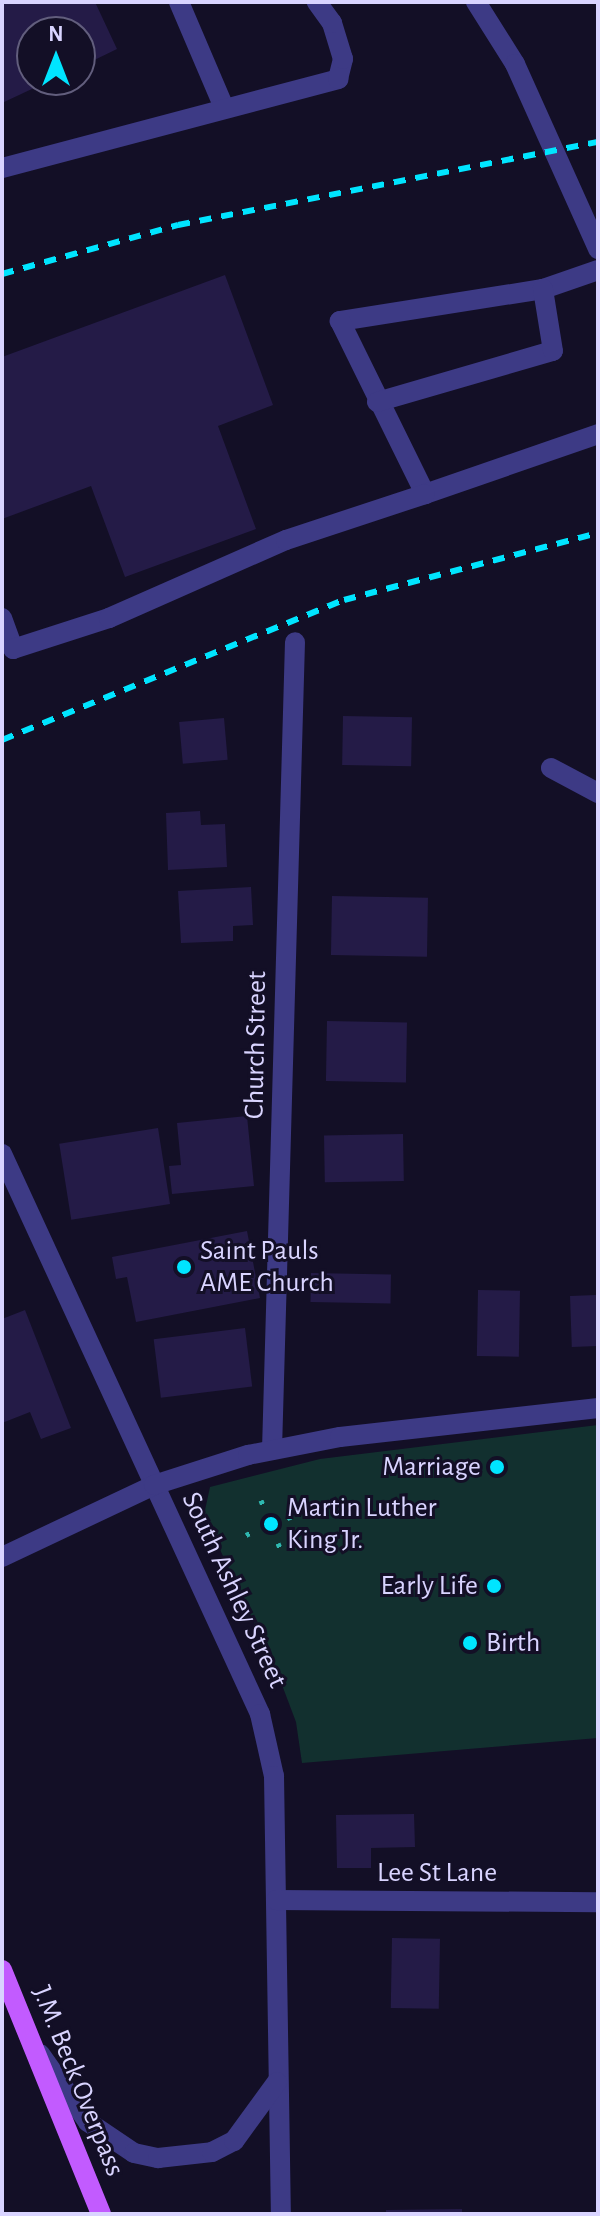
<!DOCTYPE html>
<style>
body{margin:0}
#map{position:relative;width:600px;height:2216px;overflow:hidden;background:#130f26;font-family:"Alegreya Sans",sans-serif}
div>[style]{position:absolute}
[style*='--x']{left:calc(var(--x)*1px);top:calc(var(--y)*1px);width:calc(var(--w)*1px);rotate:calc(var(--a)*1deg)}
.green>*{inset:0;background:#12302f}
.building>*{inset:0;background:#241b47;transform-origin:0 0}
.path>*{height:5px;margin-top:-2.5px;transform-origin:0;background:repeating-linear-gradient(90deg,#2fb8b0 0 4px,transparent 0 10px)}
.minor>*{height:20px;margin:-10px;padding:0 10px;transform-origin:10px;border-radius:10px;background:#3d3a85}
.major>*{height:20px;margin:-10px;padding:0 10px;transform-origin:10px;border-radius:10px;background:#c25bff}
.rail>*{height:6px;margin-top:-3px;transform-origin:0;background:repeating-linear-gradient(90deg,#00e5ff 0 12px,transparent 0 22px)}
.dots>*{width:22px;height:22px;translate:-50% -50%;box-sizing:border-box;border:4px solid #130f26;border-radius:50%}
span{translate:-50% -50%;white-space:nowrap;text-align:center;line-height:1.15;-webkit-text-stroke:6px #130f26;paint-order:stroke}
.street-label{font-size:28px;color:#d9d4ff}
.poi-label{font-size:28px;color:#d9d4ff}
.left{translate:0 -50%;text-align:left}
.right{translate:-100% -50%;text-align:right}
.frame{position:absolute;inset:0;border:4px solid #d9d4ff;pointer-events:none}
.north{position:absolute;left:16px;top:16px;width:80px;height:80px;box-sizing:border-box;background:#130f26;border:2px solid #625e7d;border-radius:50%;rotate:0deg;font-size:22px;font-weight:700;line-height:32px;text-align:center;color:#d9d4ff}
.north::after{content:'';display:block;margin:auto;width:28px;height:36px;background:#00e5ff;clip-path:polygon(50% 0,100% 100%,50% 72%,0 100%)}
</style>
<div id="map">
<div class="green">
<i style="clip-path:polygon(598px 1425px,598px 1738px,302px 1763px,296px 1722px,279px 1677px,204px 1515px,210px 1487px,320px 1459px)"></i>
</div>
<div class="building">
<i style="clip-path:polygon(2px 2px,95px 2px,117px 49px,80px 67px,80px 32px,32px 32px,32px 80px,51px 80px,2px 103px)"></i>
<i style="clip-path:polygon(225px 275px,273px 405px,218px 426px,256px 529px,125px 577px,91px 486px,2px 519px,2px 357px)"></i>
<i style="left:343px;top:716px;width:69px;height:49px;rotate:1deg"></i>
<i style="left:224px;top:718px;width:42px;height:45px;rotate:85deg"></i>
<i style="clip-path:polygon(200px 811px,201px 825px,225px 824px,227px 867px,168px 870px,166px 813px)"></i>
<i style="clip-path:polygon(251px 887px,253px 925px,233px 926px,233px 941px,181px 943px,178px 891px)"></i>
<i style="left:332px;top:896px;width:96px;height:59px;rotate:1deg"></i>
<i style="left:327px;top:1021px;width:80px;height:60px;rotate:1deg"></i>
<i style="clip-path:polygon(247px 1116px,254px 1186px,172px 1194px,169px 1166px,181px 1165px,177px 1123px)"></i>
<i style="left:158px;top:1128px;width:77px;height:100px;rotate:81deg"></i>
<i style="left:403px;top:1134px;width:47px;height:79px;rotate:89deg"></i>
<i style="clip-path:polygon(247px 1231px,260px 1298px,136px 1322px,127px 1277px,116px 1279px,112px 1257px)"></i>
<i style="left:311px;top:1273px;width:80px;height:29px;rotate:1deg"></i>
<i style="left:478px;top:1290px;width:42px;height:66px;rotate:1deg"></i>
<i style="left:596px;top:1295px;width:51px;height:26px;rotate:88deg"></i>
<i style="clip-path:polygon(25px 1310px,71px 1428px,41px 1439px,30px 1412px,2px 1423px,2px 1319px)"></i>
<i style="left:245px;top:1328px;width:59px;height:92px;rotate:83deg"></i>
<i style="clip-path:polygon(414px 1814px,415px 1847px,371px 1848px,371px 1868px,337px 1868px,336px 1815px)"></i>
<i style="left:392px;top:1938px;width:48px;height:70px;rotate:1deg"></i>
<i style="clip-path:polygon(462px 2209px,462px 2214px,386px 2214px,386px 2210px)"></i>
</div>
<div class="path">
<i style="--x:261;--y:1500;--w:9;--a:69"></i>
<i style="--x:287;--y:1518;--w:6;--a:-18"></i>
<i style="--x:246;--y:1535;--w:9;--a:-27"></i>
<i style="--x:278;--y:1543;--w:5;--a:68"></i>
</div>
<div class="minor">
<i style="--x:179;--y:2;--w:112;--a:66.9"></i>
<i style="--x:476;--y:2;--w:73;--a:57.8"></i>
<i style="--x:515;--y:64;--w:203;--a:65.8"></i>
<i style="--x:2;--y:168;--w:348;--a:-14.8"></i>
<i style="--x:338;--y:79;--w:21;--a:-76"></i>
<i style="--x:343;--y:59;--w:38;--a:-107"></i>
<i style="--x:332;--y:23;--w:26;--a:-126"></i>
<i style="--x:598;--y:270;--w:58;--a:160.9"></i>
<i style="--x:543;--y:289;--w:206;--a:171"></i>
<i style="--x:340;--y:321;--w:193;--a:63.8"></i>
<i style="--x:425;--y:494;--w:183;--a:-19.1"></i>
<i style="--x:377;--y:402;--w:183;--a:-16.2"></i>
<i style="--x:553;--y:351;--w:63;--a:-99.2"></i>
<i style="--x:2;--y:618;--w:33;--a:70"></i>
<i style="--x:13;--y:649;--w:101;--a:-17.9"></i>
<i style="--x:109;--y:618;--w:193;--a:-23.8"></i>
<i style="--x:286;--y:540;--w:146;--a:-18.3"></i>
<i style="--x:551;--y:768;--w:53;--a:28"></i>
<i style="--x:2;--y:1154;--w:617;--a:65.26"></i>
<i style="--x:260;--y:1714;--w:64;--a:77.3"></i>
<i style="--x:274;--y:1776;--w:438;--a:89.1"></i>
<i style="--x:272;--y:1450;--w:808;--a:-88.37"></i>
<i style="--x:2;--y:1557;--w:168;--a:-25.3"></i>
<i style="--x:154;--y:1485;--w:99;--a:-17.7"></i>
<i style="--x:248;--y:1455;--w:94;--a:-11.1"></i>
<i style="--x:340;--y:1437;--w:260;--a:-6.4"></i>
<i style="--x:276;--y:1900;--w:322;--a:0.4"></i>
<i style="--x:40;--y:2054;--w:83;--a:54.8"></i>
<i style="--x:88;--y:2122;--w:55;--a:34"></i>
<i style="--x:134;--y:2153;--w:25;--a:12"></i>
<i style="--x:158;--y:2158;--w:54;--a:-6.3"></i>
<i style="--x:212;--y:2152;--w:25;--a:-27"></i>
<i style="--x:234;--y:2141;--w:73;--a:-53.9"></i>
</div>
<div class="major">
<i style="--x:2;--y:1970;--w:263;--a:67.9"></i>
</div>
<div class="rail">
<i style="--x:2;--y:274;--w:183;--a:-15.6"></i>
<i style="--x:178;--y:225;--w:428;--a:-11.2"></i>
<i style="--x:2;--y:740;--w:370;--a:-22.3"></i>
<i style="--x:344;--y:600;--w:263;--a:-14.8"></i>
</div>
<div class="dots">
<i style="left:184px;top:1267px;background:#00e5ff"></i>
<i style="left:497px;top:1467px;background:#00e5ff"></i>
<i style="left:271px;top:1524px;background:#00e5ff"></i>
<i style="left:494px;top:1586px;background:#00e5ff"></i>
<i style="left:470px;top:1643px;background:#00e5ff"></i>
</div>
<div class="street-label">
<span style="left:256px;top:1045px;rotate:-89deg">Church Street</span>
<span style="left:234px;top:1590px;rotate:65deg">South Ashley Street</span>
<span style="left:437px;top:1873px">Lee St Lane</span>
<span style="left:78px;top:2081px;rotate:68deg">J.M. Beck Overpass</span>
</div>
<div class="poi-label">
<span class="left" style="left:200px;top:1267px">Saint Pauls<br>AME Church</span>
<span class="right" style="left:481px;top:1467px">Marriage</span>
<span class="left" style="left:287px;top:1524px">Martin Luther<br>King Jr.</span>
<span class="right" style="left:478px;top:1586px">Early Life</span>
<span class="left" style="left:486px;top:1643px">Birth</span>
</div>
<div class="frame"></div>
<div class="north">N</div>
</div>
